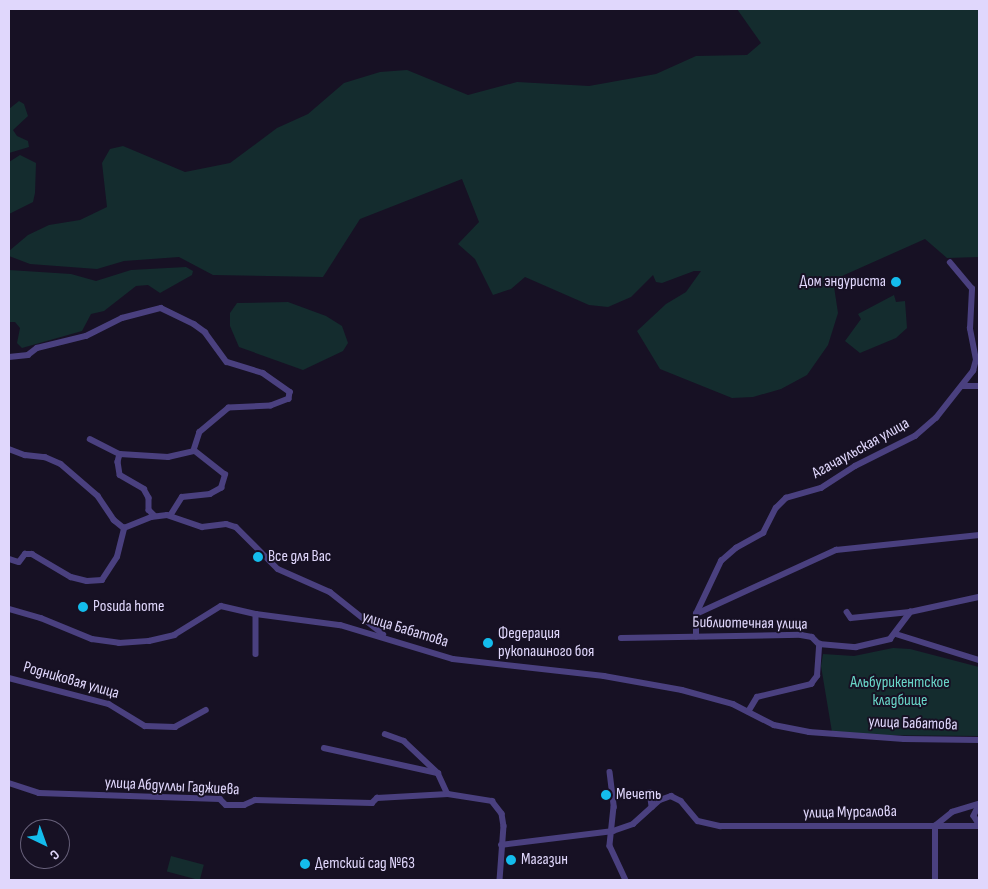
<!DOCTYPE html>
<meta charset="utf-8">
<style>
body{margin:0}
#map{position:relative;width:988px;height:889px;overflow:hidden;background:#171124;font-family:"Sofia Sans Condensed",sans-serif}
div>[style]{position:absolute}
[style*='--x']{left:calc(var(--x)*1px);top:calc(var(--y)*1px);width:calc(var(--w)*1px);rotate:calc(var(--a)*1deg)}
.green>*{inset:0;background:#142c2e;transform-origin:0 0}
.street>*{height:5.5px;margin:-2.75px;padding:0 2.75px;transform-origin:2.75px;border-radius:2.75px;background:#4a407f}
.dots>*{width:14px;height:14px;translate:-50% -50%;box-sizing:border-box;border:2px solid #171124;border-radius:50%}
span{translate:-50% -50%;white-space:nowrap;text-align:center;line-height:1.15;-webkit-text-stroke:4px #171124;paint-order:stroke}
.poi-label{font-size:16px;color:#e0d7fc}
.right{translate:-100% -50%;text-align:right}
.left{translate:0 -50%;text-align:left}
.street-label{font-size:16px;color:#e0d7fc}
.park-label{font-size:16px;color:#69d6c8}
.frame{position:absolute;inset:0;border:10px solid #e0d7fc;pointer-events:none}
.north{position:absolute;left:20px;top:819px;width:50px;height:50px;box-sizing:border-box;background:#171124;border:1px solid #67607a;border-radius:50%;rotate:138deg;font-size:14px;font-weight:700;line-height:20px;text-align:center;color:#e0d7fc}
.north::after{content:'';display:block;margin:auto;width:18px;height:22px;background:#14bcec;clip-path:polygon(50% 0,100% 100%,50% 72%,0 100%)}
</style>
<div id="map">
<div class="green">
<i style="clip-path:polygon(737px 9px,979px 9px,979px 257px,947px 258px,925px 239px,833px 280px,838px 313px,828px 345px,807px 375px,781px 389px,753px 397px,732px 398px,660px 369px,637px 331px,666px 304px,686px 292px,701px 271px,694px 271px,662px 283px,656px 282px,653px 275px,631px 297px,608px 307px,589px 305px,525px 277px,511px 289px,493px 295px,475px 259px,458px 244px,479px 222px,462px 179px,360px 219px,323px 277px,213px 275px,179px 257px,124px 261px,97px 269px,30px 264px,9px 256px,9px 251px,28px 235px,49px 225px,80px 220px,107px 207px,102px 163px,110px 149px,123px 146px,185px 172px,230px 163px,277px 128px,308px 114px,344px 83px,380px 72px,407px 70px,468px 95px,517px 82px,589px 86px,656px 74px,696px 56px,747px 55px,761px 43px)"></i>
<i style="clip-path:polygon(19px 101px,24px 104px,28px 116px,13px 130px,17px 136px,28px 141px,29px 147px,9px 153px,9px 109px)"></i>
<i style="clip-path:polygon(20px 155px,36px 163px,35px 193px,33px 202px,9px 214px,9px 162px)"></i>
<i style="clip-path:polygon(186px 267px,193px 271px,192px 275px,160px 293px,148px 285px,136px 286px,104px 311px,91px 314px,82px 331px,22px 348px,17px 343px,20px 328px,15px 322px,9px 322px,9px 270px,71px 274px,96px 281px,131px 270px)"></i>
<i style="clip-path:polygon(894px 295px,896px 302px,905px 301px,907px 328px,896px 338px,860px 353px,845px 341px,861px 319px,858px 314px)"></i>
<i style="clip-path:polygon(288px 302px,326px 316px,342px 326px,348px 343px,343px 351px,303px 370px,239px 347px,230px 326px,230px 313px,237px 303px)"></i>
<i style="clip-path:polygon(893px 648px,910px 649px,979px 667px,979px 736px,873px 735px,832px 732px,821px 666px,823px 654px,854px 656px)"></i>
<i style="left:171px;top:856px;width:34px;height:16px;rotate:15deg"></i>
</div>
<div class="street">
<i style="--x:9;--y:357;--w:19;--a:-6"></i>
<i style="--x:28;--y:355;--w:11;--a:-38"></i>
<i style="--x:37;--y:348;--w:50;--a:-13.8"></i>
<i style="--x:86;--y:336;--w:40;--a:-26.6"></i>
<i style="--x:122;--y:318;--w:40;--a:-14.4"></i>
<i style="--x:161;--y:308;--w:37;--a:26"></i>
<i style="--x:194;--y:324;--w:14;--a:36"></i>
<i style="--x:205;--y:332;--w:37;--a:54"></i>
<i style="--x:227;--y:362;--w:38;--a:17"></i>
<i style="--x:263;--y:373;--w:33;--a:35"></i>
<i style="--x:290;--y:392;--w:7;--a:98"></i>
<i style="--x:289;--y:399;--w:19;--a:159"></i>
<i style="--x:271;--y:406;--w:42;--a:177.3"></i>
<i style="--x:229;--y:408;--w:38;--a:140"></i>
<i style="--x:200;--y:432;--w:20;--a:108"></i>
<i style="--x:962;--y:386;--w:17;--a:0"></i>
<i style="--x:90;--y:439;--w:34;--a:27"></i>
<i style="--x:120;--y:454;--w:8;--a:104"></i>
<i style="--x:118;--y:462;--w:13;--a:81"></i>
<i style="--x:120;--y:475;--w:28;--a:30"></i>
<i style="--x:144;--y:489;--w:10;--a:61"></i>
<i style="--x:149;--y:498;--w:12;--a:90"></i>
<i style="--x:149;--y:510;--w:8;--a:45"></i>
<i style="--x:9;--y:449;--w:17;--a:21"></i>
<i style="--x:25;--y:455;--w:20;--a:6"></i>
<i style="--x:45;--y:457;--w:17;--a:24"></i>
<i style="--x:61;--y:464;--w:49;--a:40.9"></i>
<i style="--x:98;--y:496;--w:29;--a:56"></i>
<i style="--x:114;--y:520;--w:13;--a:39"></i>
<i style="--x:124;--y:528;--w:29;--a:-22"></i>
<i style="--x:151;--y:517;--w:16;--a:-7"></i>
<i style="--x:167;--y:515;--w:37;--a:19"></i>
<i style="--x:202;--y:527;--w:24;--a:-7"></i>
<i style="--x:226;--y:524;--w:10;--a:17"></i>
<i style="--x:236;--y:527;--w:59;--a:45"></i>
<i style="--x:278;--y:569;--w:57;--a:23.9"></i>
<i style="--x:330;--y:592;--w:68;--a:38.4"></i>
<i style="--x:120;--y:454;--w:48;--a:3.6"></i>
<i style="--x:168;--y:457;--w:27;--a:-13"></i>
<i style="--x:170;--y:516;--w:22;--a:-58"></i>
<i style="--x:182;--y:497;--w:28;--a:-6"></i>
<i style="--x:210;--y:494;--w:13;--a:-29"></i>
<i style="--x:221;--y:488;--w:14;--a:-73"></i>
<i style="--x:225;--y:475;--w:39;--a:-142"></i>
<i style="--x:9;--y:559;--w:10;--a:17"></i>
<i style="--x:19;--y:562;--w:10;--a:-53"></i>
<i style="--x:25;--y:554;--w:7;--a:0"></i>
<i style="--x:32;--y:554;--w:45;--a:30.5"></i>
<i style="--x:71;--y:577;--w:16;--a:14"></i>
<i style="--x:87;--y:581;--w:15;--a:-4"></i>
<i style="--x:102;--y:580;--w:27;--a:-57"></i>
<i style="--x:117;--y:557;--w:30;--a:-76"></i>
<i style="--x:9;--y:609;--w:33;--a:16"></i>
<i style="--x:41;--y:618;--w:55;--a:22.4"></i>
<i style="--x:92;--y:639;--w:27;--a:8"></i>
<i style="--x:119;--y:643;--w:30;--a:-4"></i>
<i style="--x:149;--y:641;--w:26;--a:-13"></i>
<i style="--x:174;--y:635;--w:55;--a:-31.7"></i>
<i style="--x:221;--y:606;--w:36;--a:13"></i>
<i style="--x:256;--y:614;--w:85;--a:7.5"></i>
<i style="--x:340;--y:625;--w:118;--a:16.7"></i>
<i style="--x:453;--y:659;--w:152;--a:6.4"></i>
<i style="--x:604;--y:676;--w:79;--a:10.2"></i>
<i style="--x:682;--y:690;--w:53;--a:15.4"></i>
<i style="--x:733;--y:704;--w:46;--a:27.1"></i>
<i style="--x:774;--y:725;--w:36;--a:11"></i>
<i style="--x:809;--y:732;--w:95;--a:4.2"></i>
<i style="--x:904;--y:739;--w:75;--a:0.8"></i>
<i style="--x:847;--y:612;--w:7;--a:56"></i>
<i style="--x:851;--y:618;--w:59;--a:-5.8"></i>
<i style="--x:256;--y:614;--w:40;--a:90"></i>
<i style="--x:696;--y:614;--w:59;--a:-64.7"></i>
<i style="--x:721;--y:561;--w:20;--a:-41"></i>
<i style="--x:736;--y:548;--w:31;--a:-29"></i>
<i style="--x:763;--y:533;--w:28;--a:-63"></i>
<i style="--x:776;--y:508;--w:14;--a:-45"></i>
<i style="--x:786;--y:498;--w:36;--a:-16"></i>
<i style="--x:821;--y:488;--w:40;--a:-32.9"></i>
<i style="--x:855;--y:466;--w:67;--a:-26.6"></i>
<i style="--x:915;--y:436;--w:28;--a:-41"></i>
<i style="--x:936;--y:418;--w:60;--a:-51.8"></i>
<i style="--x:973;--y:371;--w:11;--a:-75"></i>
<i style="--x:976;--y:360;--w:32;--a:-101"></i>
<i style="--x:970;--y:329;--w:40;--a:-87.1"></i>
<i style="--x:972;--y:289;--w:34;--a:-130"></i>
<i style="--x:896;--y:634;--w:87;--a:17.4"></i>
<i style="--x:696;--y:637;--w:23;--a:-90"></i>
<i style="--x:696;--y:614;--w:154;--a:-24.6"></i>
<i style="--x:836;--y:550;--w:144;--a:-6"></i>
<i style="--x:621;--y:638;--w:180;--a:-1"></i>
<i style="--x:801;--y:635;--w:11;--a:10"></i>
<i style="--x:812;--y:637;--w:10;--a:45"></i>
<i style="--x:819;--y:644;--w:37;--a:5"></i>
<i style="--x:856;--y:647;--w:35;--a:-13"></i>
<i style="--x:890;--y:639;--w:34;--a:-53"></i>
<i style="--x:910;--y:612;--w:71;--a:-12.3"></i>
<i style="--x:9;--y:678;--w:103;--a:14.6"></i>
<i style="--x:109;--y:704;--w:42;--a:31.4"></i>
<i style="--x:145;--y:726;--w:30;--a:2"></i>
<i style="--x:175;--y:727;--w:35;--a:-29"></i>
<i style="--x:748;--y:712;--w:17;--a:-59"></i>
<i style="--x:757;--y:697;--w:56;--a:-13.5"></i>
<i style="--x:811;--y:684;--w:10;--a:-53"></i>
<i style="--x:817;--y:676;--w:32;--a:-86"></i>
<i style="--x:385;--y:734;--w:20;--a:20"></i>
<i style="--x:404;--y:741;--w:47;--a:43.3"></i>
<i style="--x:324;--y:748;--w:117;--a:12.4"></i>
<i style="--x:438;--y:773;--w:23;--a:65"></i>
<i style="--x:610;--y:772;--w:35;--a:83"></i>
<i style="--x:614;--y:807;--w:39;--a:96"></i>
<i style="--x:610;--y:846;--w:38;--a:65"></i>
<i style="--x:9;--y:783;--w:32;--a:18"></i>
<i style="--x:39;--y:793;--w:181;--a:1.9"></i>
<i style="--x:220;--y:799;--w:8;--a:45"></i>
<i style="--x:226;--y:805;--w:18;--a:0"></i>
<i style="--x:244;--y:805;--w:12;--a:-24"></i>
<i style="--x:255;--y:800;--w:117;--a:1.5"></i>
<i style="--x:372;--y:803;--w:7;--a:-45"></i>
<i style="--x:377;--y:798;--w:71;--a:-3.2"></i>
<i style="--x:448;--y:794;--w:45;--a:9"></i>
<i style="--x:492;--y:801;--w:16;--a:52"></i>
<i style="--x:502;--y:814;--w:12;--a:81"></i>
<i style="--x:504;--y:826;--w:54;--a:94.2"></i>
<i style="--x:650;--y:792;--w:15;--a:82"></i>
<i style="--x:979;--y:806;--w:11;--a:117"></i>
<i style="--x:974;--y:816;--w:9;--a:58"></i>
<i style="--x:501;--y:845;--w:113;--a:-7.1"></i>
<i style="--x:613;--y:831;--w:21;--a:-19"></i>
<i style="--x:633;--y:824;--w:36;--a:-42"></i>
<i style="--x:660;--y:800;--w:12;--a:-20"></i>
<i style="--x:671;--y:796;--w:11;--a:27"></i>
<i style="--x:681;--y:801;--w:26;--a:50"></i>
<i style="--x:698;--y:821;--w:23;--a:13"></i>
<i style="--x:720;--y:826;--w:259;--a:0"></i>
<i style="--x:935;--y:880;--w:54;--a:-90"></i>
<i style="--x:935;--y:826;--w:22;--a:-39"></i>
<i style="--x:952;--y:812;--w:28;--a:-17"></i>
</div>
<div class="dots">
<i style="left:896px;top:282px;background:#14bcec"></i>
<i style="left:258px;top:557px;background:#14bcec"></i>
<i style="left:83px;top:607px;background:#14bcec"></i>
<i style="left:488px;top:643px;background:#14bcec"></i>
<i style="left:606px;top:795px;background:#14bcec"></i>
<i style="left:511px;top:860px;background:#14bcec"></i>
<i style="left:305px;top:864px;background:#14bcec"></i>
</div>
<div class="poi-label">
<span class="right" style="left:886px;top:282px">Дом эндуриста</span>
<span class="left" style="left:268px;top:557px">Все для Вас</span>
<span class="left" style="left:93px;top:607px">Posuda home</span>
<span class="left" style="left:498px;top:643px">Федерация<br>рукопашного боя</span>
<span class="left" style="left:616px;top:795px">Мечеть</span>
<span class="left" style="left:521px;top:860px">Магазин</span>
<span class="left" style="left:315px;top:864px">Детский сад №63</span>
</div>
<div class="street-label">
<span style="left:861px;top:449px;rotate:-29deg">Агачаульская улица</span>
<span style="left:750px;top:624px;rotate:1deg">Библиотечная улица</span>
<span style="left:405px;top:630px;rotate:17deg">улица Бабатова</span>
<span style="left:71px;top:681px;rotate:16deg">Родниковая улица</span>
<span style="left:913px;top:724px;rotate:2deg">улица Бабатова</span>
<span style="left:172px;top:787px;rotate:3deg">улица Абдуллы Гаджиева</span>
<span style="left:850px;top:813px;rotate:-1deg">улица Мурсалова</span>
</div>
<div class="park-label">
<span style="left:900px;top:692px">Альбурикентское<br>кладбище</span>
</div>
<div class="frame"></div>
<div class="north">С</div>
</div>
